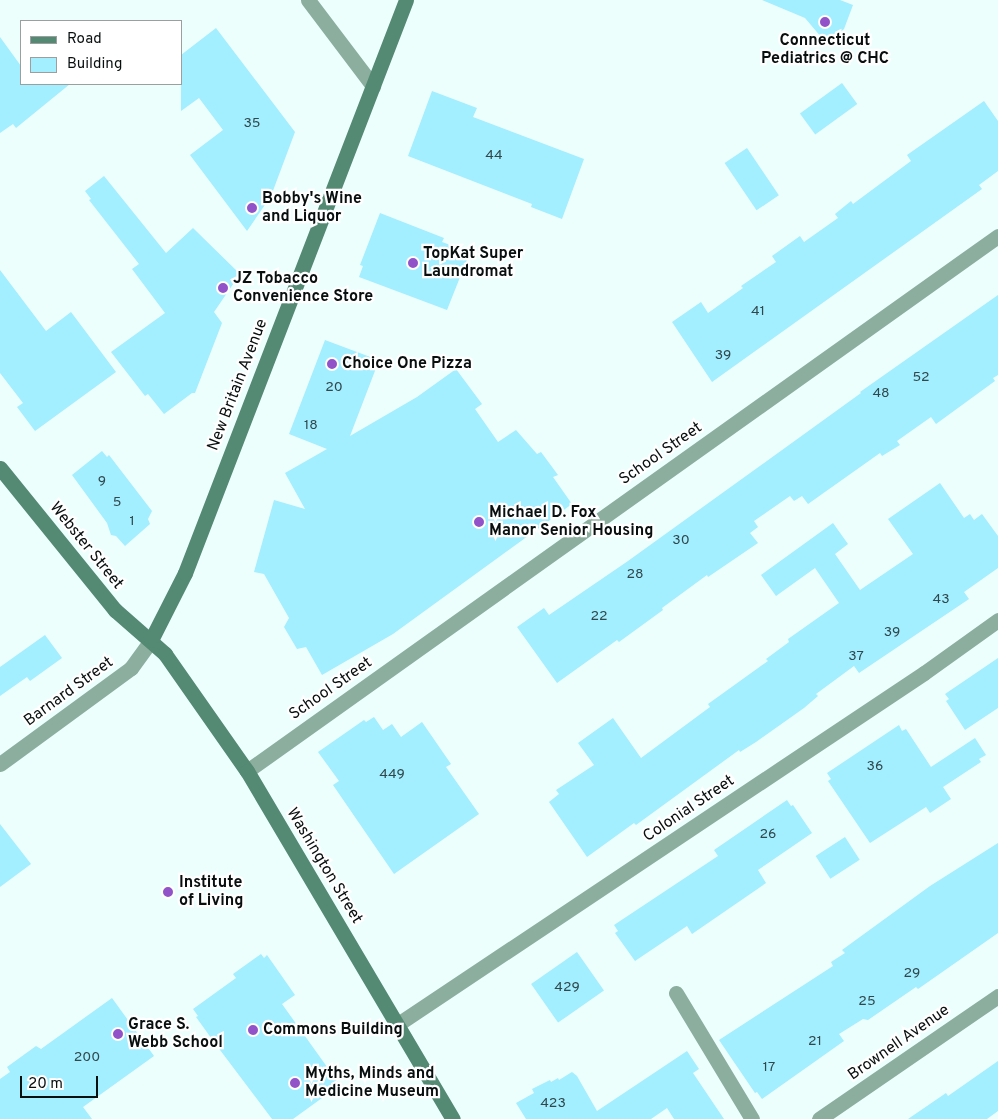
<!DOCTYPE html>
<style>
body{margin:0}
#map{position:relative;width:998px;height:1119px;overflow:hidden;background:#ecfffd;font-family:Overpass,sans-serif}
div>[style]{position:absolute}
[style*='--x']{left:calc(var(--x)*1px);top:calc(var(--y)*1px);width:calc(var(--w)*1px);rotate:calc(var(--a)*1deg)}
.building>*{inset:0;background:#a3eeff;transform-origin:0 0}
.service>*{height:15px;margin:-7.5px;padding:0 7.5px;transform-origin:7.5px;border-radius:7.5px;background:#8cae9f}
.minor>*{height:15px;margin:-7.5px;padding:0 7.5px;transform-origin:7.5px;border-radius:7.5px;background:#8cae9f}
.tertiary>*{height:15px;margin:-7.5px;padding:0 7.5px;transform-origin:7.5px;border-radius:7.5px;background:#8cae9f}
.secondary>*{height:15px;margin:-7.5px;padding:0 7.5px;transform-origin:7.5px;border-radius:7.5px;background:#548974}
.dots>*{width:14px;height:14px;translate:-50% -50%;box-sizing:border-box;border:2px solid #fff;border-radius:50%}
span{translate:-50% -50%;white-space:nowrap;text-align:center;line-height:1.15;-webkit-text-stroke:4.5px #fff;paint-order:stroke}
.number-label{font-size:14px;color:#30474b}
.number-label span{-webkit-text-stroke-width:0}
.poi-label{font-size:16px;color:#090f0f;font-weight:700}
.left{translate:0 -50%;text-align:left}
.street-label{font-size:16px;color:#090f0f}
.legend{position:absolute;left:20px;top:20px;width:162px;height:65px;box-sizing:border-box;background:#fff;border:1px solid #9d9f9f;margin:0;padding:6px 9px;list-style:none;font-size:15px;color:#090f0f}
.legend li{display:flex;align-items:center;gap:10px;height:25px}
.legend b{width:25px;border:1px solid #9d9f9f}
.scale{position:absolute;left:20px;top:1076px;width:78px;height:22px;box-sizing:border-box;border:2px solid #090f0f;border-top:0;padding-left:6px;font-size:15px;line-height:18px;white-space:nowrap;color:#090f0f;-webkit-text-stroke:4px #fff;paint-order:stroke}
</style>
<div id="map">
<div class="building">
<i style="clip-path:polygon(762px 0,840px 0,853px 5px,844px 29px,827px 44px,805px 18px)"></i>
<i style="clip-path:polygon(216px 28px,295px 132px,271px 196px,247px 231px,190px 155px,223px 130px,199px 98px,181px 111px,181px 55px)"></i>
<i style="clip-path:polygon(0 37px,21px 66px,21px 84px,70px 84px,16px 128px,13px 124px,0 133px)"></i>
<i style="left:842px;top:83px;width:26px;height:52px;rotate:54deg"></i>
<i style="clip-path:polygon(432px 91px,477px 108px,473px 117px,584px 159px,562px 219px,531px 207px,532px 204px,408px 156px)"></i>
<i style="clip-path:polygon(984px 101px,998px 121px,998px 171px,979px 185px,982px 189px,712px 382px,672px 322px,701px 302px,708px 313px,743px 288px,741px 286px,776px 262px,772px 256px,800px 236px,804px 242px,838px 218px,835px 214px,851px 201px,853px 204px,911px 161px,907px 155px)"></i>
<i style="left:747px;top:148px;width:57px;height:27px;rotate:56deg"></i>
<i style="clip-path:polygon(104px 176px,166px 253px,193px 228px,240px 274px,214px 312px,222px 323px,195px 393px,192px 393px,164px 414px,148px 394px,145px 396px,111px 352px,165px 313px,132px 269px,139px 264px,89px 200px,91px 199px,85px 191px)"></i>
<i style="clip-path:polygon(380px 213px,444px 238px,442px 242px,470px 252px,447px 310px,359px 277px,363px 266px,360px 265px)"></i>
<i style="clip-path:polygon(0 270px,46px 331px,71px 312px,116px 372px,35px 431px,17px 407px,23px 403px,0 373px)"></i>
<i style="clip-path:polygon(998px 295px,998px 375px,993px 378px,995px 381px,936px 424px,931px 417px,897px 441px,900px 445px,882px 456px,880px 453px,808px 504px,802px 496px,794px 501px,790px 496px,754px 521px,758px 527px,750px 533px,758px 543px,708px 577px,707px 575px,662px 608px,663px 610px,619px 642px,617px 640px,557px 683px,517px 627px,544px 608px,549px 615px,628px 561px,861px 393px,860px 392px)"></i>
<i style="clip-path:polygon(325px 340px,373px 358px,378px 363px,350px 436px,417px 397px,456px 369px,482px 404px,475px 409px,498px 442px,516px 430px,537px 454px,541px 452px,558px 475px,553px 477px,572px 504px,393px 634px,322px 675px,306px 647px,297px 649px,284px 627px,289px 618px,264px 574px,254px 572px,274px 500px,305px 509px,285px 473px,327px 449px,289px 434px)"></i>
<i style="clip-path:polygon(102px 451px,107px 457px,109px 455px,152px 511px,148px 519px,150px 524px,125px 546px,116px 536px,111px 535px,107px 523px,72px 475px)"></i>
<i style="clip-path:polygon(940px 483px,964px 518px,970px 514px,974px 520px,982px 514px,998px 536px,998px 568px,964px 592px,969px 599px,859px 673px,854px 666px,816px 694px,818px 696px,804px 708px,756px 742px,740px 752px,739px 750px,636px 825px,634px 823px,587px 857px,549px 802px,559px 794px,556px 790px,594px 765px,578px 743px,613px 718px,641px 758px,710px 707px,708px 704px,768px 661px,766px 659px,789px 642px,788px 639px,839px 603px,815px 568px,776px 596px,761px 575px,833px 523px,848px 544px,835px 554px,860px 590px,913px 554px,888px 519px)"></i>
<i style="clip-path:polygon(45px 635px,62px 658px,30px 681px,27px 677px,0 696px,0 667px)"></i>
<i style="clip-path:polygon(998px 658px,998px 708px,965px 730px,946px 701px,949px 699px,945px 694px)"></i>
<i style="clip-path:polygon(374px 717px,383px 730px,392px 724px,401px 737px,422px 722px,451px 764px,446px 767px,479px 814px,394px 874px,333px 785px,339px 781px,318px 752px,364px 720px,366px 722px)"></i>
<i style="clip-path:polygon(899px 725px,902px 731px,906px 729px,931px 767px,975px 738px,986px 755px,979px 759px,981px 762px,943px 787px,951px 799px,930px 813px,926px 807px,870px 843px,828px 781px,831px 779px,827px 773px)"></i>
<i style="clip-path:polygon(787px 800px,791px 806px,793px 805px,812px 833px,758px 870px,766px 883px,692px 934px,687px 926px,635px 961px,615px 933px,618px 931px,614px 925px,718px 856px,714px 850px)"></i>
<i style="clip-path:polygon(0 824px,31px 864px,0 887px)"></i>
<i style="left:845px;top:837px;width:27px;height:35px;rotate:57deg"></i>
<i style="clip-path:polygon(998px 843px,998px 933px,918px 989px,916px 987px,868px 1020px,863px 1019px,839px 1034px,844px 1041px,762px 1099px,757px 1092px,755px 1093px,719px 1040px,833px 966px,831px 962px,845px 953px,842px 950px,930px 886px)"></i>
<i style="left:577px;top:952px;width:47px;height:56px;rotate:55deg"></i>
<i style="clip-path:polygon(261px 954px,264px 958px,267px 955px,295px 995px,282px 1004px,340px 1085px,293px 1119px,272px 1119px,214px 1042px,196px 1017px,198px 1016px,193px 1009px,236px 978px,233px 974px)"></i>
<i style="clip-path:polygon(112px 998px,154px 1056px,83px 1107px,92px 1119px,0 1119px,0 1079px,10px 1072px,7px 1067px,36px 1046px,41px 1049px)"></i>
<i style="clip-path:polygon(687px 1051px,699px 1069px,693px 1073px,724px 1119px,674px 1119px,667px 1108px,651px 1119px,526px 1119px,516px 1103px,534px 1093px,532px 1089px,550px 1080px,551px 1082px,558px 1078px,559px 1080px,572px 1072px,577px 1076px,597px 1111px)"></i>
<i style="clip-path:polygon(998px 1061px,998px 1111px,987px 1119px,908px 1119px,946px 1093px,948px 1096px)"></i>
</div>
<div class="service">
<i style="--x:676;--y:993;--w:147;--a:58.9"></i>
</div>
<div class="minor">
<i style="--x:308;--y:0;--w:108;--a:52.9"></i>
<i style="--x:247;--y:771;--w:922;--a:-35.47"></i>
<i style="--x:398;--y:1024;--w:632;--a:-33.72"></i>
<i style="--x:924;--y:673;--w:91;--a:-35.6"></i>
<i style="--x:819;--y:1119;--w:217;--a:-34.5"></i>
</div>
<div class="tertiary">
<i style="--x:0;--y:764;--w:162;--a:-36.2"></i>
<i style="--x:131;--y:668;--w:34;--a:-54"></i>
</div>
<div class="secondary">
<i style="--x:0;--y:468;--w:183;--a:51"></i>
<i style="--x:115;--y:610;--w:67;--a:41.3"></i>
<i style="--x:165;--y:654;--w:143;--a:55"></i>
<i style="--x:247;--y:771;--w:404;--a:59.4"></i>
<i style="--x:151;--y:640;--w:75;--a:-63.1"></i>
<i style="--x:185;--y:573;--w:614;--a:-68.91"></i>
</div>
<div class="dots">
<i style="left:825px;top:22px;background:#9252c8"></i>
<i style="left:252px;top:208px;background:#9252c8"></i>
<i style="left:413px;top:263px;background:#9252c8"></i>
<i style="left:223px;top:288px;background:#9252c8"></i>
<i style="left:332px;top:364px;background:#9252c8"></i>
<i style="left:479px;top:522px;background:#9252c8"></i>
<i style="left:168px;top:892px;background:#9252c8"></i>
<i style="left:253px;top:1030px;background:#9252c8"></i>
<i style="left:118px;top:1034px;background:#9252c8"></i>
<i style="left:295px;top:1083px;background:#9252c8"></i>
</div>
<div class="number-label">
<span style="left:252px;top:124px">35</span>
<span style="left:494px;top:156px">44</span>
<span style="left:758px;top:312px">41</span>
<span style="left:723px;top:356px">39</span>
<span style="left:921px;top:378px">52</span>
<span style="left:334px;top:388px">20</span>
<span style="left:881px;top:394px">48</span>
<span style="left:311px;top:426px">18</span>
<span style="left:102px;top:482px">9</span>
<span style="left:117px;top:503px">5</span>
<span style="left:132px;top:522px">1</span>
<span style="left:681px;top:541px">30</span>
<span style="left:635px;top:575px">28</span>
<span style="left:941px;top:600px">43</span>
<span style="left:599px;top:617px">22</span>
<span style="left:892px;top:633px">39</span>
<span style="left:856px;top:657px">37</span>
<span style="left:875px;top:767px">36</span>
<span style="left:392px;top:775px">449</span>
<span style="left:768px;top:835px">26</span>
<span style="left:912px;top:974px">29</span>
<span style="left:567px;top:988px">429</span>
<span style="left:867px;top:1002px">25</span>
<span style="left:815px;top:1042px">21</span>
<span style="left:87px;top:1058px">200</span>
<span style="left:769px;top:1068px">17</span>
<span style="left:553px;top:1104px">423</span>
</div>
<div class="poi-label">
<span style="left:825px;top:50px">Connecticut<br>Pediatrics @ CHC</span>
<span class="left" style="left:262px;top:208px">Bobby's Wine<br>and Liquor</span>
<span class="left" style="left:423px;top:263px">TopKat Super<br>Laundromat</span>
<span class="left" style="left:233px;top:288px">JZ Tobacco<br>Convenience Store</span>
<span class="left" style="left:342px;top:364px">Choice One Pizza</span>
<span class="left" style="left:489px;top:522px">Michael D. Fox<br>Manor Senior Housing</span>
<span class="left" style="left:179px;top:892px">Institute<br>of Living</span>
<span class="left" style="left:128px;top:1034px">Grace S.<br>Webb School</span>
<span class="left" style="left:263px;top:1030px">Commons Building</span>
<span class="left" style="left:305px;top:1083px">Myths, Minds and<br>Medicine Museum</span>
</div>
<div class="street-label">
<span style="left:238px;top:385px;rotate:-69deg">New Britain Avenue</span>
<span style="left:661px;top:454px;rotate:-35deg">School Street</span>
<span style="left:86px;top:546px;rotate:51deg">Webster Street</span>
<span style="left:331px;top:689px;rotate:-35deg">School Street</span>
<span style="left:69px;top:692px;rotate:-36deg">Barnard Street</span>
<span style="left:689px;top:809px;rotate:-34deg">Colonial Street</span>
<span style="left:324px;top:866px;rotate:59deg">Washington Street</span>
<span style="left:899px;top:1043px;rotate:-35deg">Brownell Avenue</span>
</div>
<ul class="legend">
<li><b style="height:6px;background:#548974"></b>Road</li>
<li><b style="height:14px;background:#a3eeff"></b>Building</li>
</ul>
<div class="scale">20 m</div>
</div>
